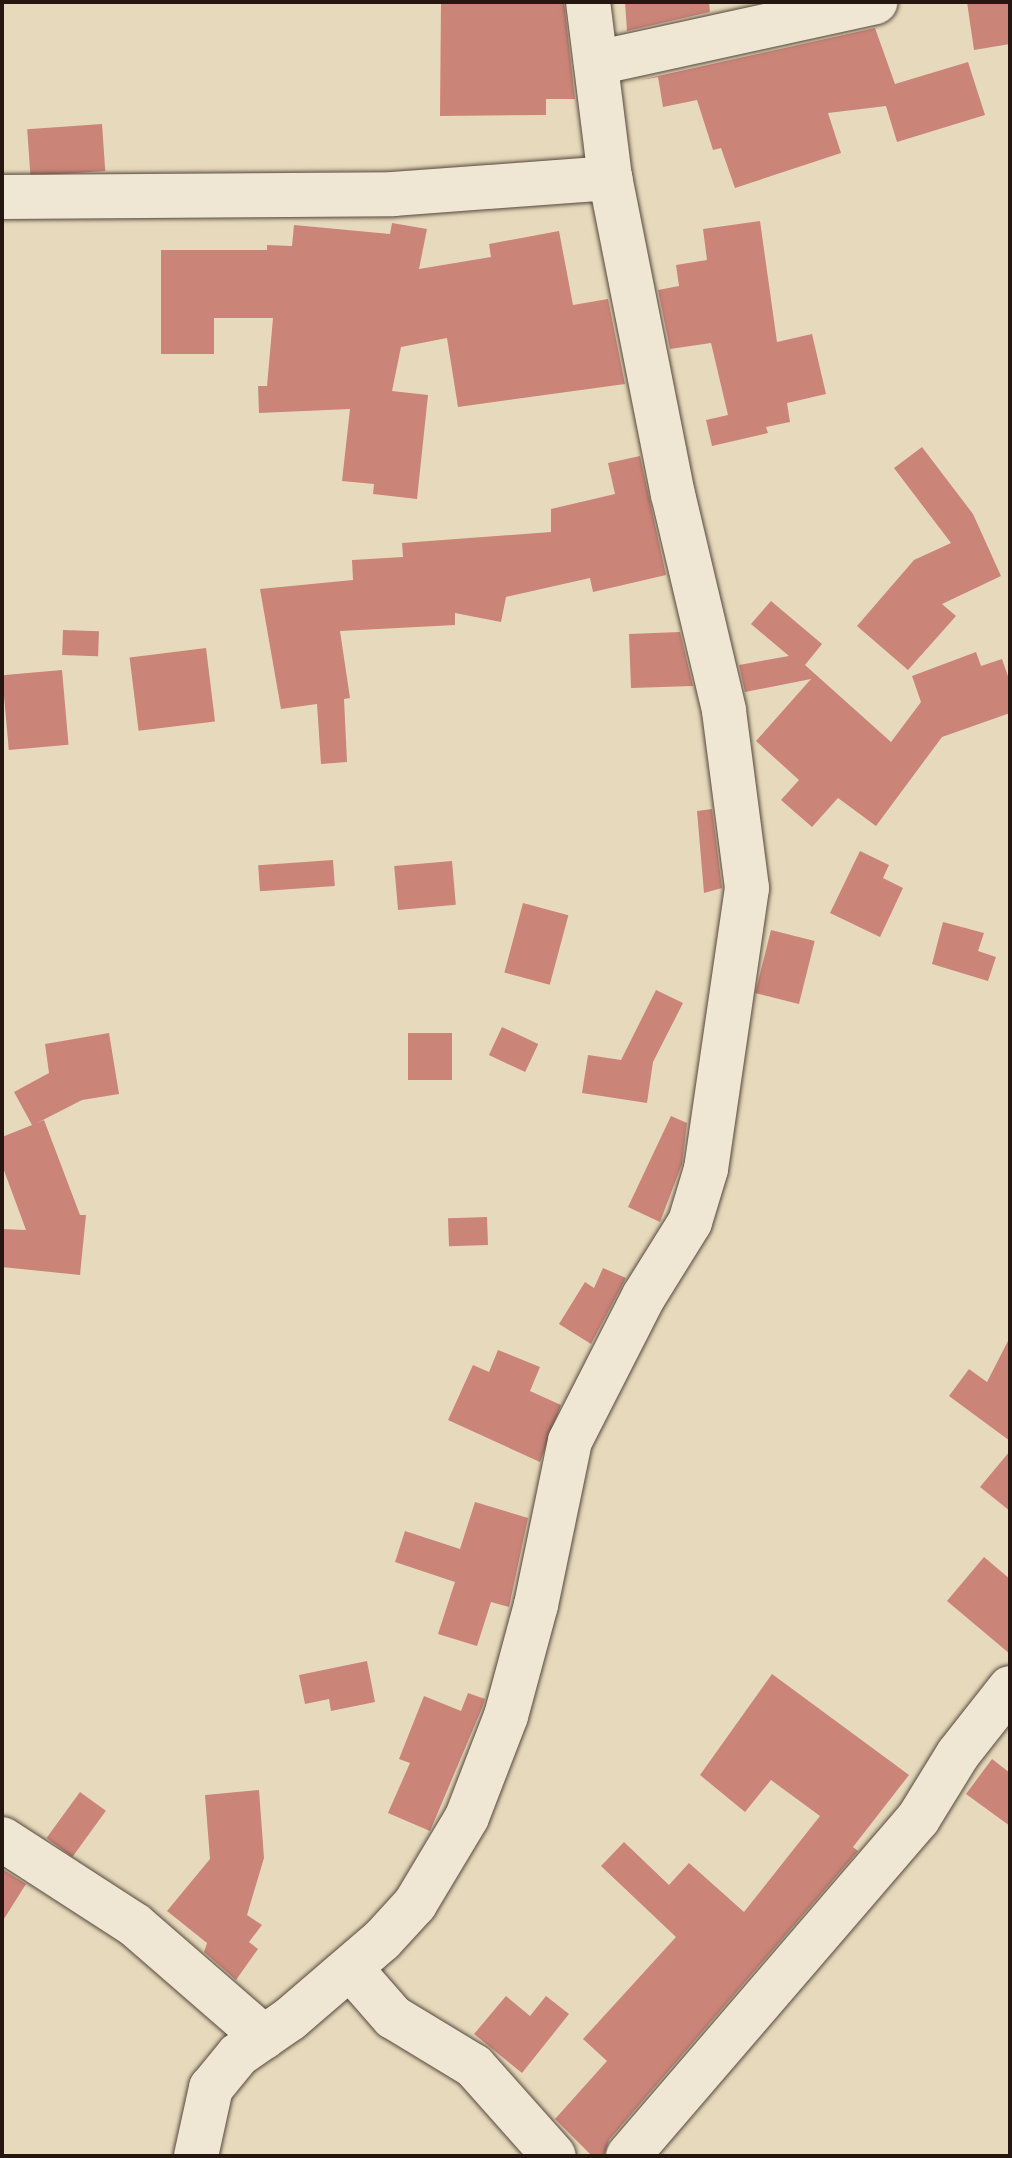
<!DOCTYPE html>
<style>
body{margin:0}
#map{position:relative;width:1012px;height:2158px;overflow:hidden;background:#e7dabc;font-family:"Libre Bodoni",serif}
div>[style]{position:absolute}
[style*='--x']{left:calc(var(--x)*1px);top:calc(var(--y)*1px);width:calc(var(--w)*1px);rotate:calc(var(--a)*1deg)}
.building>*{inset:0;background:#cb8478;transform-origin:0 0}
.roads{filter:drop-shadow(0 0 2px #56473c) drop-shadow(0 0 2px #56473c)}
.minor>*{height:44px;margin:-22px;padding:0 22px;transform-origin:22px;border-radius:22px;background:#efe7d3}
span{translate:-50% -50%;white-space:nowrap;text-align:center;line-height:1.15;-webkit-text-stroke:6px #efe7d3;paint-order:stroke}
.frame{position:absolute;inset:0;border:4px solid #251611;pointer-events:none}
</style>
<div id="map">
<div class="building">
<i style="clip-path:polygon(441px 2px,564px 2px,575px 99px,546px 99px,546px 115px,440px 116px)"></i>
<i style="clip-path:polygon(625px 2px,709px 2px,710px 12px,627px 31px)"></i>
<i style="clip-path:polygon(967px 2px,1010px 2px,1010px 44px,974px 50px)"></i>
<i style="clip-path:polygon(875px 28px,895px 84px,968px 62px,985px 115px,897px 142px,886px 106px,828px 113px,841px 153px,735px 188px,721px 148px,713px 150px,697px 100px,663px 107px,658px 77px,640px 80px)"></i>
<i style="left:102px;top:124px;width:47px;height:75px;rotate:86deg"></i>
<i style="clip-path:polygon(760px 221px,777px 342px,812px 334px,826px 394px,787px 403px,790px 422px,766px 427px,768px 433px,712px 446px,706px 420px,728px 415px,711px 343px,670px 349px,658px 290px,679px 286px,676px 265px,707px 260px,703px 229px)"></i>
<i style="clip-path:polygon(392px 223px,427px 229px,419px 269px,491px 257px,489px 244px,559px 231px,573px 305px,608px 299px,625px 384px,458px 407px,447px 338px,401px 347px,392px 391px,428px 395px,417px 499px,373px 494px,374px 484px,342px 481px,350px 409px,259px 413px,258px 386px,267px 386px,273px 318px,214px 318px,214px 354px,161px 354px,161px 250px,267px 250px,267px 245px,292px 246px,294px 225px,390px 234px)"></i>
<i style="clip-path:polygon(922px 447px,973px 514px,1001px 576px,942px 604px,956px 616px,908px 670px,857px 626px,914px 560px,951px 543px,894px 468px)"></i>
<i style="clip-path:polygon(640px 456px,666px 575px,593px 592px,590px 578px,506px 597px,501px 622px,455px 613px,455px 625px,340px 631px,350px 698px,344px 699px,347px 762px,321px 764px,317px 704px,281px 709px,260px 589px,353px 580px,352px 560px,403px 557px,402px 543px,551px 532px,551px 509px,615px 494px,608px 463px)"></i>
<i style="clip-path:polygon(771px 601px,822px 644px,805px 665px,891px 742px,921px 702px,912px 676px,976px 652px,981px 666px,1002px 659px,1010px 682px,1010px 713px,942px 737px,876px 826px,838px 798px,812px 827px,781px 800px,799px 780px,756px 741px,811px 679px,745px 692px,739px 665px,789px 656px,751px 624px)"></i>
<i style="left:63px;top:630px;width:36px;height:25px;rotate:2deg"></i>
<i style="clip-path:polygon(680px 632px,693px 686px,631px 688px,629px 634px)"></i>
<i style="left:206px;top:648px;width:74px;height:77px;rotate:83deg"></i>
<i style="left:62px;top:670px;width:75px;height:60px;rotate:85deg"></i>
<i style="clip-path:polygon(712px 809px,722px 888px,704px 893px,697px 811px)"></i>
<i style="clip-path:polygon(860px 851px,889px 865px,883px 878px,903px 888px,880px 937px,830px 913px)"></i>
<i style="left:333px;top:860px;width:26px;height:75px;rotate:86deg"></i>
<i style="left:452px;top:861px;width:44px;height:58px;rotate:85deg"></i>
<i style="left:523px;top:903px;width:47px;height:72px;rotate:15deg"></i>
<i style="clip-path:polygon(943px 922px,984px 933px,978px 951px,996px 957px,988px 981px,932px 964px)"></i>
<i style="left:771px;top:930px;width:45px;height:65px;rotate:14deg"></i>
<i style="clip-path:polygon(656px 990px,683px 1003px,653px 1062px,647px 1103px,582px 1093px,588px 1055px,621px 1060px)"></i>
<i style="left:502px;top:1027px;width:40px;height:31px;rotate:25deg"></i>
<i style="clip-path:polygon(109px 1033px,119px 1094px,82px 1100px,37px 1123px,44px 1120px,80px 1215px,86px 1215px,80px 1275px,2px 1267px,2px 1229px,26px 1230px,2px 1165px,2px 1137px,32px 1125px,14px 1092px,49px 1073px,45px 1044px)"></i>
<i style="left:408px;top:1033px;width:44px;height:47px"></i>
<i style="clip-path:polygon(671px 1116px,687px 1123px,682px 1164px,660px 1222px,628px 1207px)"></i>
<i style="left:487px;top:1217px;width:28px;height:39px;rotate:88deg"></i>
<i style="clip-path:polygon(603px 1268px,626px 1278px,591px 1344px,559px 1324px,585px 1282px,594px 1288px)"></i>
<i style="clip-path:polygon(1010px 1337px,1010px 1441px,949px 1396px,969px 1369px,987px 1382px)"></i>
<i style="clip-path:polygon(498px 1350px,540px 1367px,530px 1391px,561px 1405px,540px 1462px,448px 1420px,473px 1365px,489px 1372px)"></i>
<i style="clip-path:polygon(1010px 1451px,1010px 1511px,980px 1487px)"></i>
<i style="clip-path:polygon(475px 1502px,528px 1518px,509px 1607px,491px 1602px,477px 1646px,438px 1634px,455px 1582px,395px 1562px,405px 1531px,460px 1549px)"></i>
<i style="clip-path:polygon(984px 1557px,1010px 1579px,1010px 1654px,947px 1601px)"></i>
<i style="clip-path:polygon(367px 1661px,375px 1702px,331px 1711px,329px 1699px,305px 1704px,299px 1675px)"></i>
<i style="clip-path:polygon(772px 1674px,909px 1775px,853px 1847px,858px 1851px,609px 2140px,604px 2156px,592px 2156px,555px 2119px,607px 2061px,583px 2039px,676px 1937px,601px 1866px,624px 1842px,669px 1885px,689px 1863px,744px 1912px,820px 1816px,771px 1780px,745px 1812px,700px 1775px)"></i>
<i style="clip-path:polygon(468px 1693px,485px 1699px,482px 1708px,430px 1831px,388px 1813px,410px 1763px,399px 1759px,424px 1696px,461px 1711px)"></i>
<i style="clip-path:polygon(992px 1759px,1010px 1773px,1010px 1826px,966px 1794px)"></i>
<i style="clip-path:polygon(259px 1790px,264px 1858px,247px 1915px,262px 1925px,249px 1942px,258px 1949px,236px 1980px,204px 1952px,207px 1943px,167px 1911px,210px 1859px,205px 1795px)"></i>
<i style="left:80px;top:1792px;width:32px;height:57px;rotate:36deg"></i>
<i style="clip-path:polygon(2px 1869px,26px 1884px,2px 1922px)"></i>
<i style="clip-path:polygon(506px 1996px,530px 2016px,546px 1996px,569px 2014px,522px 2073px,474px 2034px)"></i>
</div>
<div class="roads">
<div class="minor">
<i style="--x:596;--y:63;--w:286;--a:-12.3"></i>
<i style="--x:2;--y:197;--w:391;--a:-0.4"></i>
<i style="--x:393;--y:194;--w:218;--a:-4.2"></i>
<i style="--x:2;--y:1839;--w:158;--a:32.9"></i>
<i style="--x:135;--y:1925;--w:171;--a:41"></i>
<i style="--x:351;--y:1969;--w:64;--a:48.8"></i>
<i style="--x:393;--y:2017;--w:95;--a:31.2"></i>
<i style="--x:474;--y:2066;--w:120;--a:48.4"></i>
<i style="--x:196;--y:2156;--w:70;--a:-77.6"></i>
<i style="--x:211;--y:2088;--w:43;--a:-50.7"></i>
<i style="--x:238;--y:2055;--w:63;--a:-34.7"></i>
<i style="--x:290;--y:2019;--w:121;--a:-40.7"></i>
<i style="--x:382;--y:1940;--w:49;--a:-47.5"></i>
<i style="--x:415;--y:1904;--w:101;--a:-59.1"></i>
<i style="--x:467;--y:1817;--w:108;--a:-68.9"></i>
<i style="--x:506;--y:1716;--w:115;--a:-74.9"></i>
<i style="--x:536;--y:1605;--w:167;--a:-78.3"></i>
<i style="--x:570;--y:1441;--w:163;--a:-63"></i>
<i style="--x:644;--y:1296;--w:87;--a:-58.1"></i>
<i style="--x:690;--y:1222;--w:55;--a:-73.2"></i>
<i style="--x:706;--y:1169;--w:284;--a:-81.7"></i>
<i style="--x:747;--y:888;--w:179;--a:-97.4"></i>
<i style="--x:724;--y:710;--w:221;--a:-103.3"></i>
<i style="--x:673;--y:495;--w:323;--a:-101.2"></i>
<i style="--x:610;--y:178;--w:177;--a:-97.1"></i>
<i style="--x:628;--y:2156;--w:445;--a:-49.3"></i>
<i style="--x:918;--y:1819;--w:76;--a:-58.4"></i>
<i style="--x:958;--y:1754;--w:84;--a:-51.8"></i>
</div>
</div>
<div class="frame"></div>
</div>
